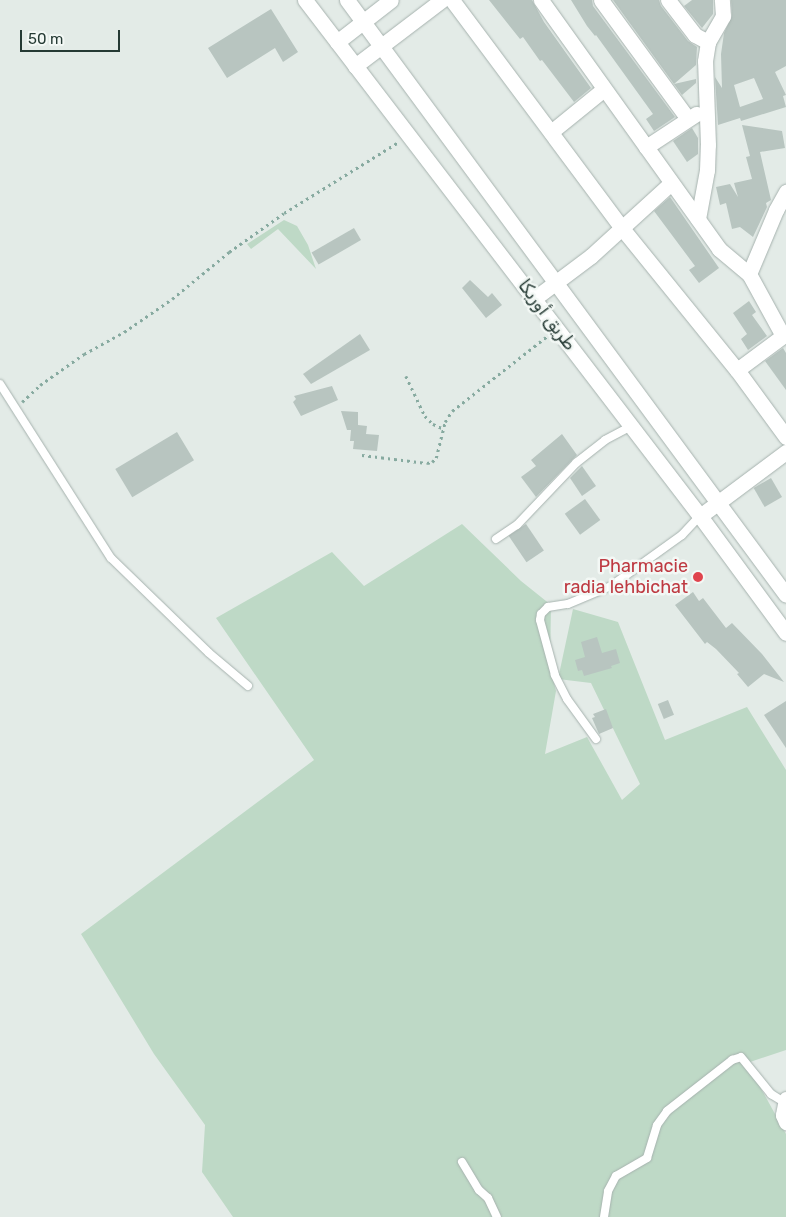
<!DOCTYPE html>
<meta charset="utf-8">
<style>
body{margin:0}
#map{position:relative;width:786px;height:1217px;overflow:hidden;background:#e3ebe7;font-family:Rubik,Cairo,sans-serif}
div>[style]{position:absolute}
[style*='--x']{left:calc(var(--x)*1px);top:calc(var(--y)*1px);width:calc(var(--w)*1px);rotate:calc(var(--a)*1deg)}
.green>*{inset:0;background:#bed9c6}
.building>*{inset:0;background:#b8c5c0;transform-origin:0 0}
.path>*{height:2.5px;margin-top:-1.25px;transform-origin:0;background:repeating-linear-gradient(90deg,#87aaa0 0 2.5px,transparent 0 6.5px)}
.roads{filter:drop-shadow(0 0 1px #a6b2ae) drop-shadow(0 0 1px #a6b2ae)}
.lane>*{height:8px;margin:-4px;padding:0 4px;transform-origin:4px;border-radius:4px;background:#fff}
.street>*{height:15px;margin:-7.5px;padding:0 7.5px;transform-origin:7.5px;border-radius:7.5px;background:#fff}
.secondary>*{height:15px;margin:-7.5px;padding:0 7.5px;transform-origin:7.5px;border-radius:7.5px;background:#fff}
.dots>*{width:14px;height:14px;translate:-50% -50%;box-sizing:border-box;border:2px solid #f3f8f5;border-radius:50%}
span{translate:-50% -50%;white-space:nowrap;text-align:center;line-height:1.15;-webkit-text-stroke:5px #f3f8f5;paint-order:stroke}
.street-label{font-size:18px;color:#253a34}
.health-label{font-size:18px;color:#be3a42}
.right{translate:-100% -50%;text-align:right}
.scale{position:absolute;left:20px;top:30px;width:100px;height:22px;box-sizing:border-box;border:2px solid #253a34;border-top:0;padding-left:6px;font-size:15px;line-height:18px;white-space:nowrap;color:#253a34;-webkit-text-stroke:4px #f3f8f5;paint-order:stroke}
</style>
<div id="map">
<div class="green">
<i style="clip-path:polygon(284px 220px,297px 226px,308px 245px,316px 269px,278px 229px,251px 249px,247px 244px)"></i>
<i style="clip-path:polygon(462px 524px,521px 581px,551px 605px,550px 667px,556px 691px,545px 754px,587px 737px,622px 800px,640px 784px,591px 683px,558px 679px,573px 609px,618px 622px,665px 740px,747px 707px,786px 770px,786px 1050px,747px 1063px,786px 1134px,786px 1217px,233px 1217px,202px 1172px,205px 1125px,154px 1054px,81px 934px,314px 760px,216px 618px,332px 552px,364px 586px)"></i>
</div>
<div class="building">
<i style="clip-path:polygon(489px 0,532px 0,544px 22px,591px 88px,574px 102px,542px 60px,540px 61px,523px 37px,520px 39px)"></i>
<i style="clip-path:polygon(571px 0,592px 0,593px 6px,675px 117px,654px 131px,646px 119px,653px 114px,596px 35px,595px 36px,587px 26px)"></i>
<i style="clip-path:polygon(613px 0,659px 0,661px 6px,688px 41px,697px 47px,696px 65px,674px 84px)"></i>
<i style="clip-path:polygon(692px 0,713px 0,713px 14px,702px 28px,684px 6px)"></i>
<i style="clip-path:polygon(evenodd,731px 0,786px 0,786px 66px,775px 72px,786px 95px,783px 96px,786px 107px,741px 121px,740px 118px,718px 125px,715px 77px,722px 88px,721px 54px,724px 33px,732px 16px,731px 0,754px 78px,763px 99px,740px 107px,734px 85px,754px 78px)"></i>
<i style="clip-path:polygon(271px 9px,298px 52px,283px 62px,275px 48px,227px 78px,208px 48px)"></i>
<i style="clip-path:polygon(696px 79px,696px 83px,682px 95px,674px 84px)"></i>
<i style="clip-path:polygon(742px 125px,782px 131px,785px 148px,760px 152px,771px 200px,766px 203px,767px 207px,753px 237px,740px 227px,732px 229px,726px 203px,720px 205px,716px 187px,730px 184px,738px 197px,734px 183px,752px 179px,746px 157px,750px 156px)"></i>
<i style="clip-path:polygon(692px 128px,698px 138px,698px 154px,687px 162px,673px 141px)"></i>
<i style="clip-path:polygon(670px 197px,719px 268px,699px 283px,689px 270px,695px 266px,654px 211px)"></i>
<i style="left:354px;top:228px;width:14px;height:49px;rotate:60deg"></i>
<i style="clip-path:polygon(470px 280px,488px 297px,492px 293px,502px 305px,486px 318px,462px 288px)"></i>
<i style="clip-path:polygon(749px 301px,756px 312px,752px 315px,767px 336px,748px 350px,741px 339px,747px 334px,733px 313px)"></i>
<i style="clip-path:polygon(360px 334px,370px 350px,311px 384px,303px 374px)"></i>
<i style="clip-path:polygon(783px 348px,786px 353px,786px 390px,765px 361px)"></i>
<i style="clip-path:polygon(332px 386px,338px 400px,301px 416px,293px 402px,296px 399px,294px 396px)"></i>
<i style="clip-path:polygon(341px 411px,358px 412px,358px 425px,367px 426px,366px 434px,379px 435px,377px 451px,353px 449px,354px 441px,350px 441px,351px 430px,347px 430px)"></i>
<i style="left:177px;top:432px;width:33px;height:72px;rotate:59deg"></i>
<i style="clip-path:polygon(562px 434px,577px 455px,536px 497px,521px 477px,536px 466px,531px 460px)"></i>
<i style="clip-path:polygon(582px 466px,596px 486px,582px 496px,570px 478px)"></i>
<i style="left:771px;top:478px;width:22px;height:20px;rotate:60deg"></i>
<i style="left:585px;top:499px;width:26px;height:25px;rotate:54deg"></i>
<i style="left:526px;top:524px;width:32px;height:21px;rotate:56deg"></i>
<i style="clip-path:polygon(693px 592px,699px 601px,703px 598px,726px 628px,732px 623px,762px 654px,784px 682px,764px 674px,748px 687px,737px 674px,739px 673px,716px 649px,707px 642px,705px 644px,675px 605px)"></i>
<i style="clip-path:polygon(597px 637px,602px 653px,616px 649px,620px 663px,611px 666px,612px 668px,584px 676px,582px 670px,578px 671px,575px 660px,585px 657px,581px 642px)"></i>
<i style="left:668px;top:700px;width:16px;height:11px;rotate:68deg"></i>
<i style="clip-path:polygon(786px 701px,786px 748px,764px 715px)"></i>
<i style="clip-path:polygon(606px 709px,613px 728px,599px 734px,592px 718px,595px 717px,593px 714px)"></i>
</div>
<div class="path">
<i style="--x:406;--y:376;--w:44;--a:64.6"></i>
<i style="--x:425;--y:416;--w:11;--a:45"></i>
<i style="--x:433;--y:424;--w:10;--a:24"></i>
<i style="--x:22;--y:402;--w:25;--a:-43"></i>
<i style="--x:40;--y:385;--w:54;--a:-35.2"></i>
<i style="--x:84;--y:354;--w:46;--a:-28.8"></i>
<i style="--x:124;--y:332;--w:58;--a:-34.5"></i>
<i style="--x:172;--y:299;--w:74;--a:-39.5"></i>
<i style="--x:229;--y:252;--w:67;--a:-35.3"></i>
<i style="--x:284;--y:213;--w:133;--a:-31.8"></i>
<i style="--x:362;--y:455;--w:65;--a:7"></i>
<i style="--x:427;--y:463;--w:5;--a:-11"></i>
<i style="--x:432;--y:462;--w:6;--a:-45"></i>
<i style="--x:436;--y:458;--w:37;--a:-76"></i>
<i style="--x:445;--y:422;--w:13;--a:-58"></i>
<i style="--x:452;--y:411;--w:120;--a:-38.2"></i>
</div>
<div class="roads">
<div class="lane">
<i style="--x:0;--y:384;--w:206;--a:57.5"></i>
<i style="--x:111;--y:558;--w:136;--a:44.1"></i>
<i style="--x:209;--y:653;--w:51;--a:40.2"></i>
<i style="--x:496;--y:539;--w:25;--a:-34"></i>
<i style="--x:517;--y:525;--w:86;--a:-46.4"></i>
<i style="--x:576;--y:463;--w:37;--a:-38"></i>
<i style="--x:605;--y:440;--w:30;--a:-28"></i>
<i style="--x:596;--y:739;--w:49;--a:-125.9"></i>
<i style="--x:567;--y:699;--w:27;--a:-117"></i>
<i style="--x:555;--y:675;--w:57;--a:-105.3"></i>
<i style="--x:540;--y:620;--w:6;--a:-81"></i>
<i style="--x:541;--y:614;--w:10;--a:-45"></i>
<i style="--x:548;--y:607;--w:20;--a:-9"></i>
<i style="--x:568;--y:604;--w:47;--a:-22.7"></i>
<i style="--x:611;--y:586;--w:87;--a:-35.7"></i>
<i style="--x:682;--y:535;--w:26;--a:-47"></i>
<i style="--x:462;--y:1162;--w:33;--a:59"></i>
<i style="--x:479;--y:1190;--w:12;--a:42"></i>
<i style="--x:488;--y:1198;--w:21;--a:65"></i>
<i style="--x:604;--y:1217;--w:26;--a:-81"></i>
<i style="--x:608;--y:1191;--w:17;--a:-62"></i>
<i style="--x:616;--y:1176;--w:36;--a:-30"></i>
<i style="--x:647;--y:1158;--w:34;--a:-73"></i>
<i style="--x:657;--y:1125;--w:17;--a:-54"></i>
<i style="--x:667;--y:1111;--w:83;--a:-38.1"></i>
<i style="--x:732;--y:1060;--w:9;--a:-18"></i>
<i style="--x:741;--y:1057;--w:48;--a:51"></i>
<i style="--x:771;--y:1094;--w:15;--a:32"></i>
</div>
<div class="street">
<i style="--x:347;--y:0;--w:739;--a:53.58"></i>
<i style="--x:452;--y:0;--w:283;--a:53.3"></i>
<i style="--x:621;--y:227;--w:184;--a:51"></i>
<i style="--x:737;--y:370;--w:83;--a:53.8"></i>
<i style="--x:541;--y:0;--w:306;--a:54.4"></i>
<i style="--x:719;--y:249;--w:39;--a:40"></i>
<i style="--x:601;--y:0;--w:147;--a:53.8"></i>
<i style="--x:668;--y:0;--w:44;--a:52.4"></i>
<i style="--x:695;--y:35;--w:15;--a:28"></i>
<i style="--x:337;--y:42;--w:68;--a:-37.9"></i>
<i style="--x:355;--y:66;--w:109;--a:-37.2"></i>
<i style="--x:551;--y:132;--w:68;--a:-39.1"></i>
<i style="--x:646;--y:147;--w:60;--a:-33.4"></i>
<i style="--x:698;--y:219;--w:50;--a:-79.6"></i>
<i style="--x:707;--y:170;--w:25;--a:-88"></i>
<i style="--x:708;--y:145;--w:84;--a:-92"></i>
<i style="--x:705;--y:61;--w:19;--a:-81"></i>
<i style="--x:708;--y:42;--w:30;--a:-60"></i>
<i style="--x:723;--y:16;--w:16;--a:-94"></i>
<i style="--x:535;--y:298;--w:70;--a:-36.9"></i>
<i style="--x:591;--y:256;--w:108;--a:-42.4"></i>
<i style="--x:737;--y:370;--w:57;--a:-36.5"></i>
<i style="--x:783;--y:336;--w:71;--a:-118.7"></i>
<i style="--x:749;--y:274;--w:69;--a:-67.1"></i>
<i style="--x:776;--y:210;--w:21;--a:-61"></i>
<i style="--x:700;--y:516;--w:107;--a:-36.7"></i>
<i style="--x:786;--y:1099;--w:16;--a:101"></i>
<i style="--x:783;--y:1115;--w:8;--a:67"></i>
</div>
<div class="secondary">
<i style="--x:305;--y:0;--w:650;--a:52.57"></i>
<i style="--x:700;--y:516;--w:145;--a:53.7"></i>
</div>
</div>
<div class="dots">
<i style="left:698px;top:577px;background:#e0444e"></i>
</div>
<div class="street-label">
<span style="left:547px;top:315px;rotate:53deg">طريق أوريكا</span>
</div>
<div class="health-label">
<span class="right" style="left:688px;top:577px">Pharmacie<br>radia lehbichat</span>
</div>
<div class="scale">50 m</div>
</div>
